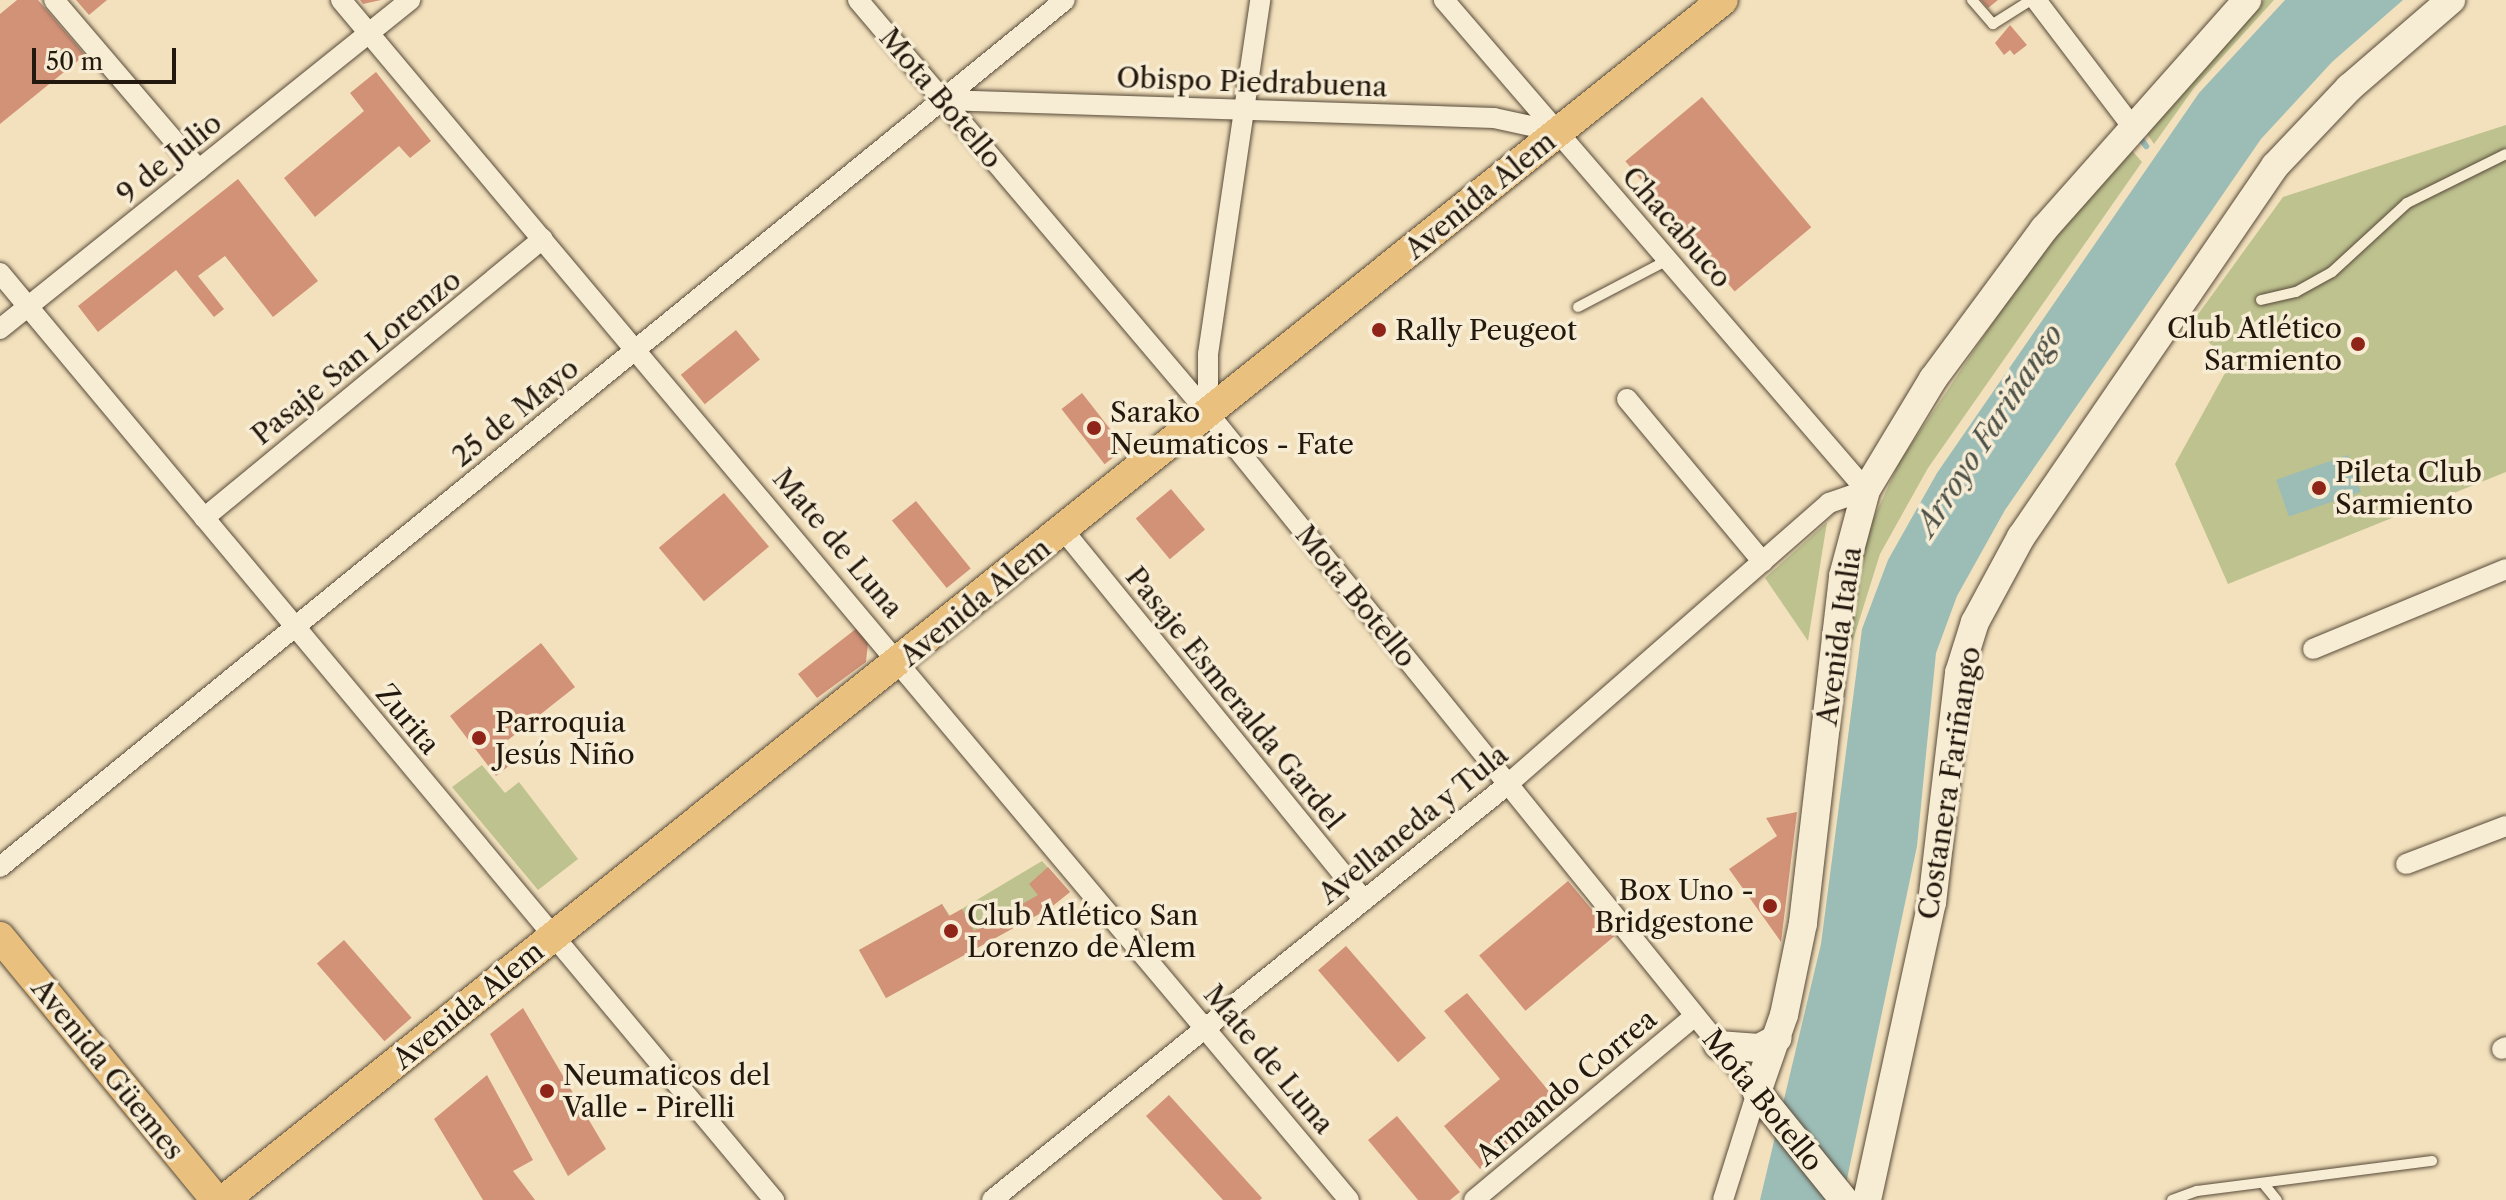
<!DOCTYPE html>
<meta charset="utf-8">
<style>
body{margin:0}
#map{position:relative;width:2506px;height:1200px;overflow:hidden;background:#f3e1bd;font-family:"Libre Caslon Text",serif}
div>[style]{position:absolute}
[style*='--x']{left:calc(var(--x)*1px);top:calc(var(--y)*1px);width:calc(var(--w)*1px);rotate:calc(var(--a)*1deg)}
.green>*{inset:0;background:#bec28f}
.water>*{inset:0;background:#9cbcb6;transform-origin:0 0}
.stream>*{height:6px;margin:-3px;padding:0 3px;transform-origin:3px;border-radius:3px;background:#9cbcb6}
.building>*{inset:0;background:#d29278;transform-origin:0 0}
.roads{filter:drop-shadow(0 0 2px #574a39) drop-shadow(0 0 2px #574a39)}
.lane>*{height:10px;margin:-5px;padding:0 5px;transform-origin:5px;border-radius:5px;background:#f7ecd4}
.street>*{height:20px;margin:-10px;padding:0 10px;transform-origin:10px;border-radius:10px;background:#f7ecd4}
.secondary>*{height:28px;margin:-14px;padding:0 14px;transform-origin:14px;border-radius:14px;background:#f7ecd4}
.primary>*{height:30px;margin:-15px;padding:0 15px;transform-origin:15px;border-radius:15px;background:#eac07e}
.dots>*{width:22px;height:22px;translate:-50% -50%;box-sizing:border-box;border:4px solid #f7ecd4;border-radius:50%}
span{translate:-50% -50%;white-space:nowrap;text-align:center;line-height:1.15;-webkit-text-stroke:7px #f7ecd4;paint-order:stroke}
.street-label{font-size:28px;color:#23180d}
.poi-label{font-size:28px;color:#23180d}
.right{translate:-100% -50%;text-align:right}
.left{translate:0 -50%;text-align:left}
.water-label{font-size:30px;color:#4d5148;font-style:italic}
.scale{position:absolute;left:32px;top:48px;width:144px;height:36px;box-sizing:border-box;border:4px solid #23180d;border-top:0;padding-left:10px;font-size:24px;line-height:28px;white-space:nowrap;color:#23180d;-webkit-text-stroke:6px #f7ecd4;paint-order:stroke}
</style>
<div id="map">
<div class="green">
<i style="clip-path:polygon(2264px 0,2274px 0,2194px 88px,2154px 144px,2145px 131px)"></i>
<i style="clip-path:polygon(2506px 125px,2506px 472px,2228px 584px,2175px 464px,2230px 364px,2191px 324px,2283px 197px)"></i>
<i style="clip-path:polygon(2129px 147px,2142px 162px,1928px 468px,1880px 554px,1844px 669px,1853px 582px,1864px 539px,1900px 461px,2044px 246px)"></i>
<i style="clip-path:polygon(1827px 522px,1808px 641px,1765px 578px)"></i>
<i style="clip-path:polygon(482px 765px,505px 793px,519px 782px,578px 859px,538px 890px,452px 787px)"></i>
<i style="clip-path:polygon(1042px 861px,1070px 892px,1050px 908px,886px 998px,859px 950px,942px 904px,950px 916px)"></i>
</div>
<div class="water">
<i style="clip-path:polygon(2285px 0,2403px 0,2332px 62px,2261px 139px,2005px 510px,1957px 596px,1936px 653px,1917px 846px,1847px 1179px,1838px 1200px,1760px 1200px,1821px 944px,1862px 629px,1888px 560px,1937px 473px,2199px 93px)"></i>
<i style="left:2348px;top:455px;width:39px;height:76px;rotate:71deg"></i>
</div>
<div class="stream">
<i style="--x:2138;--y:135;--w:14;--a:54"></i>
</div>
<div class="building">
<i style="clip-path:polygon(17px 0,38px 0,85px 55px,0 124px,0 14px)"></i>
<i style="clip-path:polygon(76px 0,107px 0,89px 15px)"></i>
<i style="clip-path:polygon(360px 0,381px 0,363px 4px)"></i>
<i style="clip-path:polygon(1981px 0,1998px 0,1988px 8px)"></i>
<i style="clip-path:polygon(2010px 25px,2027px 45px,2014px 55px,2010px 50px,2004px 55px,1995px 43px)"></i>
<i style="clip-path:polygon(376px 72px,431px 141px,410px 158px,399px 146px,315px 217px,284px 178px,364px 111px,350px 93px)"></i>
<i style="left:1702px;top:97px;width:170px;height:100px;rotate:50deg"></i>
<i style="clip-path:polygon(238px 179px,318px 281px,273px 317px,225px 256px,198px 276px,224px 309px,214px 317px,176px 270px,98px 332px,78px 306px)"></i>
<i style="left:736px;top:330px;width:38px;height:71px;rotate:51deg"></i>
<i style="left:1082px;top:393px;width:70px;height:26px;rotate:52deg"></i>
<i style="left:1171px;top:489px;width:53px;height:46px;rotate:50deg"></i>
<i style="left:724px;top:493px;width:70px;height:85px;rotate:50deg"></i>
<i style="left:916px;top:501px;width:87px;height:31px;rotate:51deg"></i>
<i style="clip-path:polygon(857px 628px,868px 642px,866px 662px,817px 698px,798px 674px)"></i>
<i style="clip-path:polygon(541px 643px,575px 687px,503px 744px,515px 761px,496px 776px,450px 716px)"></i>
<i style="clip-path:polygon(1797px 812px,1781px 942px,1729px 869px,1777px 836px,1766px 818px)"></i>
<i style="clip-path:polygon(1048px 867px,1070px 892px,1050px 908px,886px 998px,859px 950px,942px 904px,949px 916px,962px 909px,974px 931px,1038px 895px,1029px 884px)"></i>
<i style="left:1568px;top:881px;width:72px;height:116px;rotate:50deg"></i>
<i style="left:344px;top:940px;width:103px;height:36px;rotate:49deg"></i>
<i style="left:1346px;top:946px;width:122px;height:37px;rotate:49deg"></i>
<i style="clip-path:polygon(1467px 993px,1558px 1102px,1480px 1169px,1444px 1126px,1500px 1079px,1444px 1011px)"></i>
<i style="clip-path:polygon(523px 1008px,606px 1149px,568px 1176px,490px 1034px)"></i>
<i style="clip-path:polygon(487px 1075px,533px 1160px,513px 1171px,535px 1200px,483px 1200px,434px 1119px)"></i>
<i style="clip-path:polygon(1169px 1095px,1262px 1198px,1260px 1200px,1223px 1200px,1146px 1116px)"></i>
<i style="clip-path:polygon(1397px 1116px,1460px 1192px,1450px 1200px,1418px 1200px,1368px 1140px)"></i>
</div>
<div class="roads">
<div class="lane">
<i style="--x:1972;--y:0;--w:32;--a:49"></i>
<i style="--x:1993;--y:24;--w:45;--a:-32.3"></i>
<i style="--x:2261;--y:300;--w:36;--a:-13"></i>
<i style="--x:2296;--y:292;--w:41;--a:-29.1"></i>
<i style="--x:2332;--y:272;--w:102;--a:-42.6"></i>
<i style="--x:2407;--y:203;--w:110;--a:-26.3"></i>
<i style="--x:1578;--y:307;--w:102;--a:-27.6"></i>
<i style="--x:2263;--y:1183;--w:22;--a:51"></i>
<i style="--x:2172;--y:1200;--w:27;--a:-20"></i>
<i style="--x:2197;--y:1191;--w:237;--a:-7.3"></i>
</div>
<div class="street">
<i style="--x:54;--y:0;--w:223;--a:49.5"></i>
<i style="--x:341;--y:0;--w:1567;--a:49.97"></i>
<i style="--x:858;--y:0;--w:541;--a:49.72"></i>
<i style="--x:1208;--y:413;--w:873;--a:51.04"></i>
<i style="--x:1757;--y:1092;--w:113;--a:107.5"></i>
<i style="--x:2036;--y:0;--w:157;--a:52.8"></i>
<i style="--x:943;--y:100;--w:551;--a:1.87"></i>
<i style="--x:1494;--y:118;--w:66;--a:12.3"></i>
<i style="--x:0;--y:273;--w:1208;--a:50.14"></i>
<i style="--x:0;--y:329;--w:526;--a:-38.74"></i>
<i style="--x:1627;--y:399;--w:212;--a:50.2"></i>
<i style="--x:1208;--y:413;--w:59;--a:-90"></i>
<i style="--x:1208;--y:354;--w:358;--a:-81.6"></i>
<i style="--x:204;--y:518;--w:439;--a:-39.5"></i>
<i style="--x:1064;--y:531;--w:476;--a:50.9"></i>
<i style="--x:2313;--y:649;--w:209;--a:-22.5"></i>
<i style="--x:2406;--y:864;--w:107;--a:-20.8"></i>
<i style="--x:0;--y:867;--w:1373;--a:-39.15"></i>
<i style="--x:2502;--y:1049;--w:4;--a:-27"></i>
<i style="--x:992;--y:1200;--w:661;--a:-38.86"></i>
<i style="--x:1507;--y:785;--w:428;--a:-41.2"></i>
<i style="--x:1829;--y:503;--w:39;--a:-19"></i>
<i style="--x:1866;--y:490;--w:647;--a:-130.74"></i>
<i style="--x:1474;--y:1200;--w:286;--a:-39.8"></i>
</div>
<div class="secondary">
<i style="--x:1718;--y:1045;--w:41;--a:4.2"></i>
<i style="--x:1759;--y:1048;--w:21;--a:-28"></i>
<i style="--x:1844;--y:1200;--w:139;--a:-128.9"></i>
<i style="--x:1757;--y:1092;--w:82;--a:-70.7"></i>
<i style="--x:1784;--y:1015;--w:94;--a:-78.3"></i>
<i style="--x:1803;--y:923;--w:349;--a:-83.4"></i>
<i style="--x:1843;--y:576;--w:89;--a:-75"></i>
<i style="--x:1866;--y:490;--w:130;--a:-58.9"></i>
<i style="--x:1933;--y:379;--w:187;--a:-53.5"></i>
<i style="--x:2044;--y:229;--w:306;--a:-48.4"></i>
<i style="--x:1867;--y:1200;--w:304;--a:-77.7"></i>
<i style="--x:1932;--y:903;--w:232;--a:-83.3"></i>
<i style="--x:1959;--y:673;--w:53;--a:-72.6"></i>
<i style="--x:1975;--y:622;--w:97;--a:-61.6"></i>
<i style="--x:2021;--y:537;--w:450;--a:-55.6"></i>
<i style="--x:2275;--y:166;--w:108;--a:-46.5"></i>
<i style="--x:2349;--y:88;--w:135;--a:-40.8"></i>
</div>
<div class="primary">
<i style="--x:0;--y:937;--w:340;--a:50.6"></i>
<i style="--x:224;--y:1200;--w:1920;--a:-38.68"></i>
</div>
</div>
<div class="dots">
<i style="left:1379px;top:330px;background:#8f2418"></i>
<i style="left:2358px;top:344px;background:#8f2418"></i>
<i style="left:1094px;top:428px;background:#8f2418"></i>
<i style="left:2319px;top:488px;background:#8f2418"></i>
<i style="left:479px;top:738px;background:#8f2418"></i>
<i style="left:1770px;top:906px;background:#8f2418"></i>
<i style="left:951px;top:931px;background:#8f2418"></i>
<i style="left:547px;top:1091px;background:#8f2418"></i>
</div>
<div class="street-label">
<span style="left:1252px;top:82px;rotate:2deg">Obispo Piedrabuena</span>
<span style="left:941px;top:98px;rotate:50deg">Mota Botello</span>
<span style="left:169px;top:158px;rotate:-39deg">9 de Julio</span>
<span style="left:1480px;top:195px;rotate:-39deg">Avenida Alem</span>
<span style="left:1677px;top:227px;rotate:49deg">Chacabuco</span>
<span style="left:356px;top:357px;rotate:-39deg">Pasaje San Lorenzo</span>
<span style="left:515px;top:412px;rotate:-39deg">25 de Mayo</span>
<span style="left:838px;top:543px;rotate:50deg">Mate de Luna</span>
<span style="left:1356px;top:596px;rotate:51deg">Mota Botello</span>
<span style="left:975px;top:602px;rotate:-39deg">Avenida Alem</span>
<span style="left:1839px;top:636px;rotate:-82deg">Avenida Italia</span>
<span style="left:1235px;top:698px;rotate:51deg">Pasaje Esmeralda Gardel</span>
<span style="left:408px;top:719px;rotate:50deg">Zurita</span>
<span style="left:1949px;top:783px;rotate:-81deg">Costanera Fariñango</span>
<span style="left:1413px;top:824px;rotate:-39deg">Avellaneda y Tula</span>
<span style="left:468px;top:1005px;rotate:-39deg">Avenida Alem</span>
<span style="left:1269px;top:1059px;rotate:50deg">Mate de Luna</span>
<span style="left:108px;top:1069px;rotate:51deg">Avenida Güemes</span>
<span style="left:1566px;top:1087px;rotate:-40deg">Armando Correa</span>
<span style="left:1763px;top:1100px;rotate:51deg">Mota Botello</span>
</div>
<div class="poi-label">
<span class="right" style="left:2342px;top:344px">Club Atlético<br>Sarmiento</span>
<span class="left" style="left:1395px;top:330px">Rally Peugeot</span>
<span class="left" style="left:1110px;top:428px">Sarako<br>Neumaticos - Fate</span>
<span class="left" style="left:2335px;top:488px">Pileta Club<br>Sarmiento</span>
<span class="left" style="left:495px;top:738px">Parroquia<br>Jesús Niño</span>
<span class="right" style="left:1754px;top:906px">Box Uno -<br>Bridgestone</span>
<span class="left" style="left:967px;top:931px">Club Atlético San<br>Lorenzo de Alem</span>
<span class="left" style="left:563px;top:1091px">Neumaticos del<br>Valle - Pirelli</span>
</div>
<div class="water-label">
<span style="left:1990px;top:430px;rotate:-57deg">Arroyo Fariñango</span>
</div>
<div class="scale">50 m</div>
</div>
